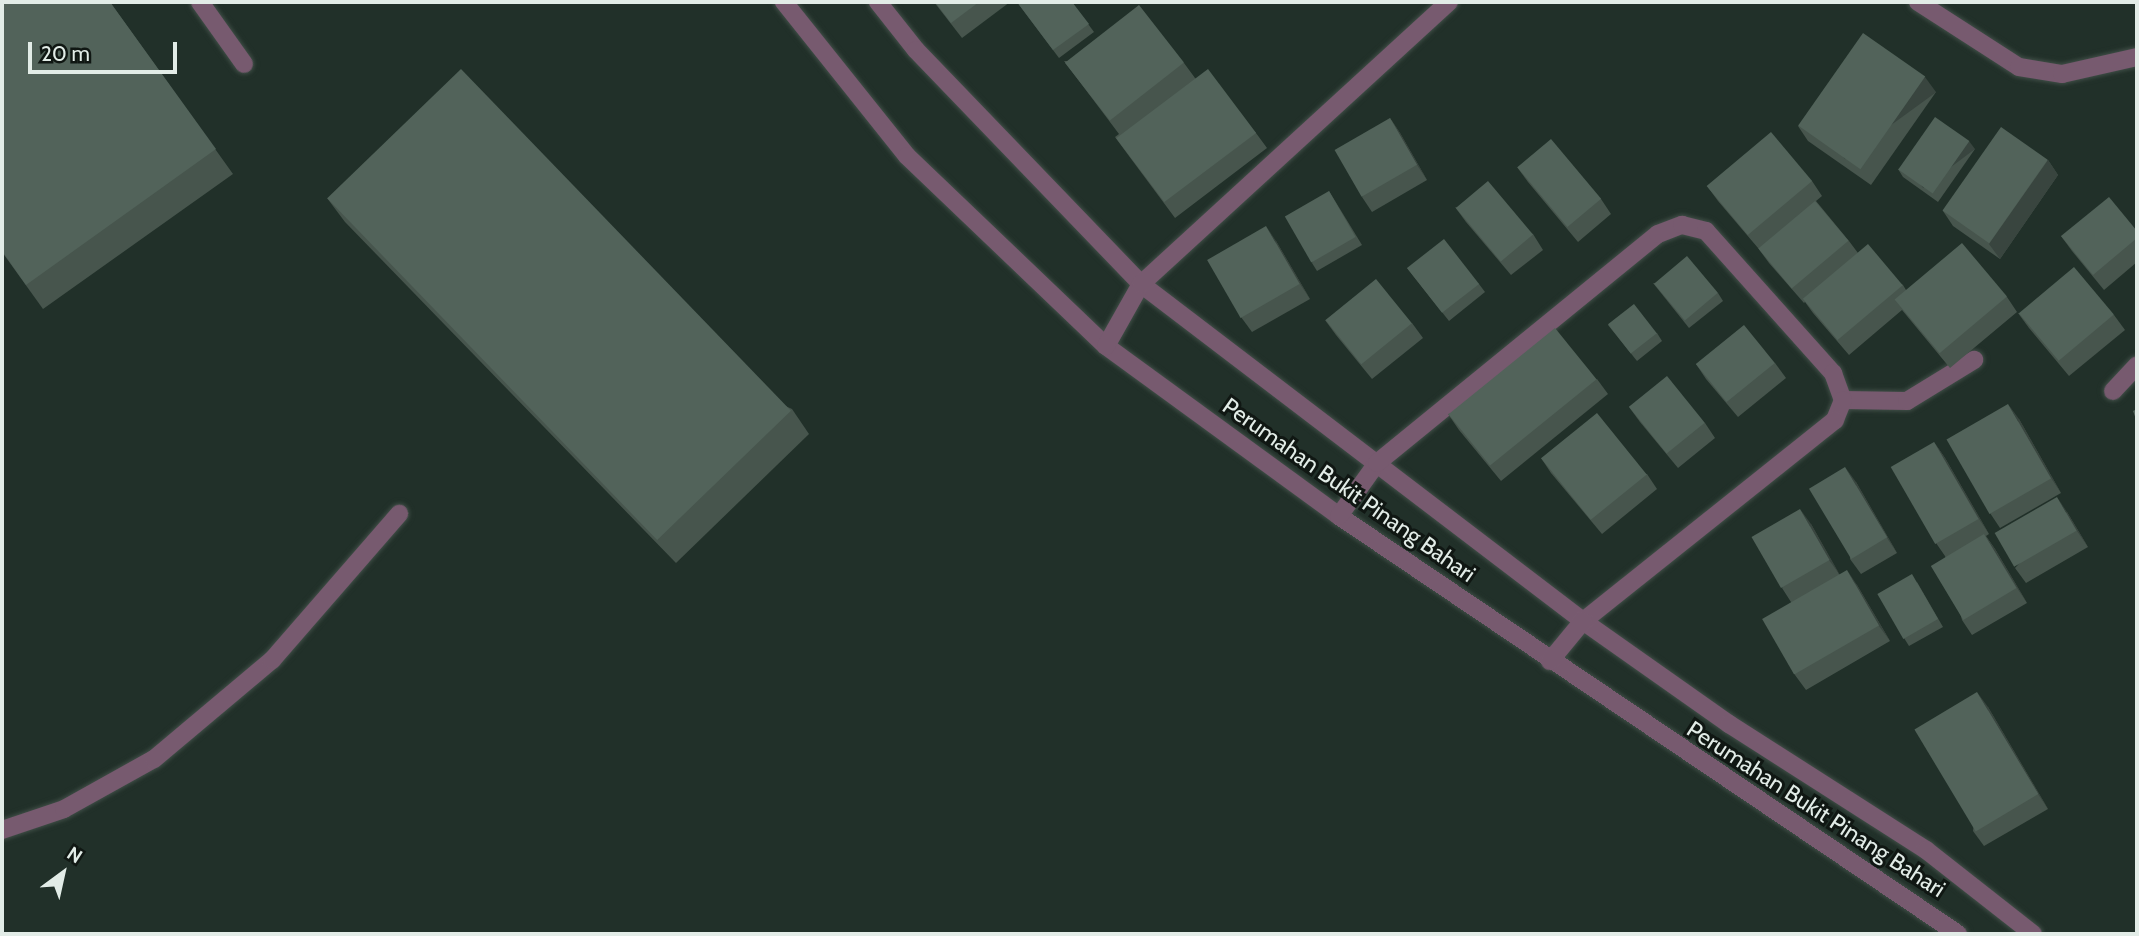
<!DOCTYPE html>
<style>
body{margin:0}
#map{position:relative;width:2139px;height:936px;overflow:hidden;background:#213029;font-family:Cabin,sans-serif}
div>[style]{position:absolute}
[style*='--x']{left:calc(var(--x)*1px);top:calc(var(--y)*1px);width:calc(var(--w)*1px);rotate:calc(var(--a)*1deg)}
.roads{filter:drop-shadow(0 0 2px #404e47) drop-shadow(0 0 2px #404e47)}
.service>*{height:18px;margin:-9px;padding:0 9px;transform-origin:9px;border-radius:9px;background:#775a6f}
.minor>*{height:18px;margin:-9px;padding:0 9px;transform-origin:9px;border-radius:9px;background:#775a6f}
.wall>*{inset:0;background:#47554d}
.shaded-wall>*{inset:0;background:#39453f;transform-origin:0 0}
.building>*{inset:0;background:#52635a;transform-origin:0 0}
span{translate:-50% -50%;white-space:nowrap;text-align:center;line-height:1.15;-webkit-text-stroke:6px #101713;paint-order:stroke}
.street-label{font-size:23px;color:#e2ece7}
.frame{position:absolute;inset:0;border:4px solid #e2ece7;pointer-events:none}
.north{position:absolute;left:28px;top:838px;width:70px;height:70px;-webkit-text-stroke:5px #101713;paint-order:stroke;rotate:33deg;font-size:19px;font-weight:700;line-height:28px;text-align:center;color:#e2ece7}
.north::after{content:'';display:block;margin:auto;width:24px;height:32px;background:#e2ece7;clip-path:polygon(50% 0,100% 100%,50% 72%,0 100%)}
.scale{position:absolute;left:28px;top:42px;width:149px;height:32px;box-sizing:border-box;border:4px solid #e2ece7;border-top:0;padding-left:9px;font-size:21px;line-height:24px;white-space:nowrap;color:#e2ece7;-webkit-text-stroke:5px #101713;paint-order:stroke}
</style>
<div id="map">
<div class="roads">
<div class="service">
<i style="--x:200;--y:2;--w:76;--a:54.6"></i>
</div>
<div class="minor">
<i style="--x:784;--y:2;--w:197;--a:51.4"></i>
<i style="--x:907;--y:156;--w:275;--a:43.7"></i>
<i style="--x:1106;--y:346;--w:288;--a:36.1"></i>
<i style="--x:1339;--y:516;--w:747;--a:34.03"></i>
<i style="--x:878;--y:2;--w:61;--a:51.6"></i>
<i style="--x:916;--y:50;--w:325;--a:46.1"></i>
<i style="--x:1141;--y:284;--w:556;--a:37.32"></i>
<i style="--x:1583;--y:621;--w:179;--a:35.2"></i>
<i style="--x:1729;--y:724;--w:234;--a:32.6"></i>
<i style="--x:1926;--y:850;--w:136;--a:38.1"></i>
<i style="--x:1918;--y:2;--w:120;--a:32.8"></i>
<i style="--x:2019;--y:67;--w:44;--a:9.2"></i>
<i style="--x:2062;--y:74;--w:77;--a:-12.8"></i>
<i style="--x:1106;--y:346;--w:71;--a:-60.6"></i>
<i style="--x:1141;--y:284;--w:418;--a:-42.5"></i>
<i style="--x:2113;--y:391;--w:35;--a:-47"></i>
<i style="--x:1843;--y:400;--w:64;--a:0.9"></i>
<i style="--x:1907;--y:401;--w:79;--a:-31.5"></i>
<i style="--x:1339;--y:516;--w:65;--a:-54.4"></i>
<i style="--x:1377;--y:463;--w:362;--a:-39.2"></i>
<i style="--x:1658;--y:234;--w:26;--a:-21"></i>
<i style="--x:1682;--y:225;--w:25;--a:14"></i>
<i style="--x:1706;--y:231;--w:191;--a:48.2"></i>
<i style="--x:1833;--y:373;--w:29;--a:70"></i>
<i style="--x:1843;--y:400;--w:22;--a:112"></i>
<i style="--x:1835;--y:420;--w:322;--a:141.4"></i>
<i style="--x:1583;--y:621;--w:52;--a:129.5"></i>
<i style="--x:2;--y:830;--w:65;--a:-18.7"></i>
<i style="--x:64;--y:809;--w:103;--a:-29.1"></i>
<i style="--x:154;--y:759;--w:154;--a:-40"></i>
<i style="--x:272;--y:660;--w:194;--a:-49"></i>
</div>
</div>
<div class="wall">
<i style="clip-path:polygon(110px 2px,233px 174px,43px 309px,2px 252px)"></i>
<i style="clip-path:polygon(934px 2px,1010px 2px,962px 38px)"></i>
<i style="clip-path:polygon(1017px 2px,1072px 2px,1094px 32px,1059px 58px)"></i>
<i style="clip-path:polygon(1064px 61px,1184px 63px,1195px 78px,1256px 133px,1267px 148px,1175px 218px,1126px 152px,1115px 137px,1119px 134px)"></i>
<i style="clip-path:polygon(1936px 92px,1871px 185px,1808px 141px,1798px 126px)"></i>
<i style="clip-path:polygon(1390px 118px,1400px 133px,1427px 180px,1372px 212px,1362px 197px)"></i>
<i style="clip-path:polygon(1975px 149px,1938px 202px,1903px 177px,1898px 169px)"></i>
<i style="clip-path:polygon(2048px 160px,2058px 175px,2000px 259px,1953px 226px,1943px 211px)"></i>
<i style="clip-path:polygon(1517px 167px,1601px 199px,1611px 214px,1578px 242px,1528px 182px)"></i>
<i style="clip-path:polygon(1812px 181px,1822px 196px,1816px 201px,1849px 241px,1858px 253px,1903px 285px,1906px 290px,2007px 297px,2017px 312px,1950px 368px,1902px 310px,1849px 355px,1813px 313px,1805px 302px,1804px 303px,1769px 263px,1758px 248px,1718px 201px,1707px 186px)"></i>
<i style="clip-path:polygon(1329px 191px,1362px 245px,1317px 271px,1312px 263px)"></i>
<i style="clip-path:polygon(327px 198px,792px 409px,809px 434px,676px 563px,345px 222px)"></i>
<i style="clip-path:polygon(1455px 207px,1533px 234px,1543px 250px,1511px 275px,1466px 222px)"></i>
<i style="clip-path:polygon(2137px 231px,2137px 262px,2104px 290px,2072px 251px,2061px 236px)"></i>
<i style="clip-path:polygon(1276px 241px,1310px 299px,1252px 332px,1241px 317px)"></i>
<i style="clip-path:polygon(1407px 268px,1479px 284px,1485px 292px,1449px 321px)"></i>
<i style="clip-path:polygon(1653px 283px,1718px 293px,1723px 301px,1689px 328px)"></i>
<i style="clip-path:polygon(2018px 313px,2114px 315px,2125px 330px,2069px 376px,2029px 328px)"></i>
<i style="clip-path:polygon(1325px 320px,1412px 323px,1423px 338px,1372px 379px,1336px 335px)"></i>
<i style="clip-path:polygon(1608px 325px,1657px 333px,1662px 341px,1637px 361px)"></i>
<i style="clip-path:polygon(1775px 363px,1786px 378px,1738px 417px,1706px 379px,1696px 364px)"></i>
<i style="clip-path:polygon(1597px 379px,1608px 394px,1501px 481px,1459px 430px,1448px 414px)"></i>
<i style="clip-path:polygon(1629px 407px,1705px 423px,1715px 438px,1678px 468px,1640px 422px)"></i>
<i style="clip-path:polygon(2019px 419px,2061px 493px,2000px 528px,1990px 513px)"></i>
<i style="clip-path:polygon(1934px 442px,1945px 458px,1989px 534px,1986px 536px,1995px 549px,2027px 603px,1972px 635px,1962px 620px,1945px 556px,1936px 543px)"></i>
<i style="clip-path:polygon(1541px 458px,1647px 474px,1657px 489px,1602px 534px,1551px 473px)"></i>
<i style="clip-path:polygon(1856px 482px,1897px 553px,1861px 574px,1850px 559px)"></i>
<i style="clip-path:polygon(2067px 512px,2088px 547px,2026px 583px,2015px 568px)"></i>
<i style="clip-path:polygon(1811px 524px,1839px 574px,1857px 585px,1890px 641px,1806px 690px,1795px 675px,1791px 602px,1782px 588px)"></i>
<i style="clip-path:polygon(1917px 582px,1943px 627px,1909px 646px,1904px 638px)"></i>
<i style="clip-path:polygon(1988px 707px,2048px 809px,1984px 846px,1973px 831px)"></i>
</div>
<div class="shaded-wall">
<i style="left:1925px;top:77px;width:19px;height:113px;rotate:54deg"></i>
<i style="clip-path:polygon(1390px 118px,1400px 133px,1427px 180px,1417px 165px)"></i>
<i style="left:1969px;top:141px;width:10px;height:65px;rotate:53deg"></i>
<i style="clip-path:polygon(2048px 160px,2058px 175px,2000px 259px,1989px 244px)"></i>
<i style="clip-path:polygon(1266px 226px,1276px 241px,1310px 299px,1300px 284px)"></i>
<i style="clip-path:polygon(2008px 404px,2019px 419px,2061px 493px,2051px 478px)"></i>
<i style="clip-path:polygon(1934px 442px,1945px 458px,1989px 534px,1979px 519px)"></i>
<i style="clip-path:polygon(1845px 467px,1856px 482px,1897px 553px,1887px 538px)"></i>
<i style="clip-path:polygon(2057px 497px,2067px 512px,2088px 547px,2077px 531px)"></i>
<i style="clip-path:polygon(1800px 509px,1811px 524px,1840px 575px,1829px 560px)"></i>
<i style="clip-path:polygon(1984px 534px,1995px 549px,2027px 603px,2017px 588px)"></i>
<i style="clip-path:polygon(1847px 570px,1857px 585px,1890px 641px,1879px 626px)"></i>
<i style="clip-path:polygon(1977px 692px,1988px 707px,2048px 809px,2038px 794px)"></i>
</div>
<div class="building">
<i style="clip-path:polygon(2px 2px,110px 2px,216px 149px,26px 285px,2px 251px)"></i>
<i style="clip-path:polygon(935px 2px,979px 2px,951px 23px)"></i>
<i style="clip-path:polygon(1017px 2px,1072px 2px,1089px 24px,1053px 50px)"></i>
<i style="left:1139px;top:5px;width:73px;height:94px;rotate:52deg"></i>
<i style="left:1863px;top:33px;width:76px;height:113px;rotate:35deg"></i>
<i style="left:461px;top:69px;width:475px;height:186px;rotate:46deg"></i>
<i style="left:1208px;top:69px;width:80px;height:115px;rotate:53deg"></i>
<i style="left:1935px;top:117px;width:42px;height:64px;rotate:35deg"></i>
<i style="left:1390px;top:118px;width:54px;height:64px;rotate:60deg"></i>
<i style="left:2001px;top:127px;width:57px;height:102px;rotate:35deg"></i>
<i style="left:1771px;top:132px;width:64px;height:84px;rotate:50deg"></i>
<i style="left:1551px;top:139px;width:78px;height:44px;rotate:50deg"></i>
<i style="left:1488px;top:181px;width:70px;height:42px;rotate:50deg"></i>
<i style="left:1329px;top:191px;width:53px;height:51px;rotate:60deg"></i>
<i style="clip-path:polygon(2109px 197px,2137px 231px,2137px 238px,2093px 275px,2061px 236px)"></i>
<i style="left:1815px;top:201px;width:52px;height:74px;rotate:50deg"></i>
<i style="left:1266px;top:226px;width:67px;height:68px;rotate:60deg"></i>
<i style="left:1444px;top:239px;width:57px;height:47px;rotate:52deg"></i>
<i style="left:1962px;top:243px;width:70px;height:88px;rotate:50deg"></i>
<i style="left:1868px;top:244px;width:54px;height:85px;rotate:50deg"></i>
<i style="left:1687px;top:256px;width:48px;height:43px;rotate:50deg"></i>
<i style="left:2074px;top:267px;width:62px;height:72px;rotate:50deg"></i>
<i style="left:1376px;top:279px;width:57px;height:65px;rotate:51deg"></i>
<i style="left:1634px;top:304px;width:37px;height:33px;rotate:52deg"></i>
<i style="left:1744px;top:325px;width:49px;height:62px;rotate:51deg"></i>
<i style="left:1555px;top:328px;width:66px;height:137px;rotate:51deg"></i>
<i style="left:1667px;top:376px;width:60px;height:49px;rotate:51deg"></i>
<i style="left:2008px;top:404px;width:86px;height:71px;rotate:60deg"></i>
<i style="clip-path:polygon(2137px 409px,2137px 422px,2133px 411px)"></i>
<i style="left:1597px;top:413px;width:79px;height:72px;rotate:51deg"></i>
<i style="left:1934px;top:442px;width:89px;height:50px;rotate:60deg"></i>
<i style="left:1845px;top:467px;width:82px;height:42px;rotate:59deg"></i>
<i style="left:2057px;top:497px;width:39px;height:72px;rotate:60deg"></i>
<i style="left:1800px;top:509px;width:59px;height:56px;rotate:60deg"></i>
<i style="left:1984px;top:534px;width:63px;height:62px;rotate:59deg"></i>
<i style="left:1847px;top:570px;width:64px;height:98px;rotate:60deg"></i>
<i style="left:1912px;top:574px;width:52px;height:40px;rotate:60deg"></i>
<i style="left:1977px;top:692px;width:119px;height:73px;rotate:59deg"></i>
</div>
<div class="street-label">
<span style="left:1349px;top:490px;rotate:35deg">Perumahan Bukit Pinang Bahari</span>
<span style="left:1816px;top:809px;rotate:33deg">Perumahan Bukit Pinang Bahari</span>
</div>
<div class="frame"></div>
<div class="north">N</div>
<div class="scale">20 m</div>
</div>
